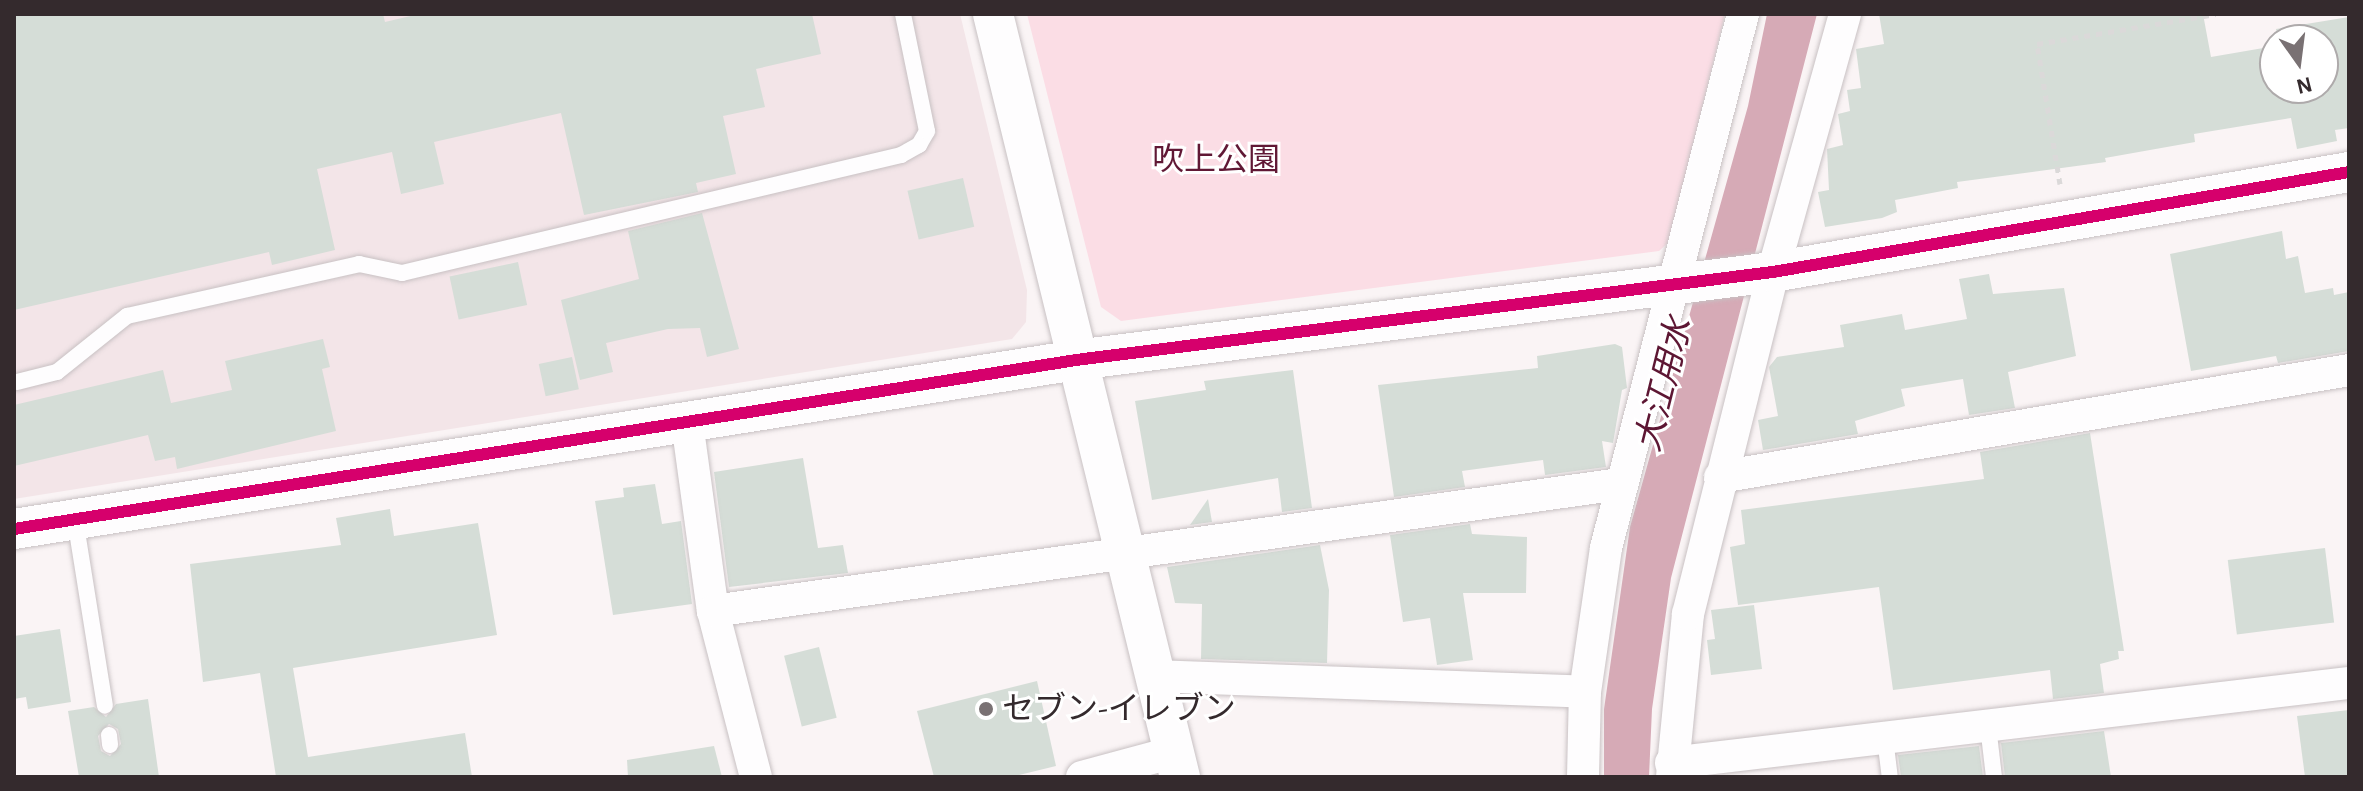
<!DOCTYPE html>
<meta charset="utf-8">
<style>
body{margin:0}
#map{position:relative;width:2363px;height:791px;overflow:hidden;background:#faf4f5;font-family:"Alegreya Sans","Noto Sans JP",sans-serif}
div>[style]{position:absolute}
[style*='--x']{left:calc(var(--x)*1px);top:calc(var(--y)*1px);width:calc(var(--w)*1px);rotate:calc(var(--a)*1deg)}
.built>*{inset:0;background:#f3e5e8}
.green>*{inset:0;background:#fbdde5}
.water>*{inset:0;background:#d6aab6}
.building>*{inset:0;background:#d5ddd7;transform-origin:0 0}
.path>*{height:5px;margin-top:-2.5px;transform-origin:0;background:repeating-linear-gradient(90deg,#dbd9d9 0 6px,transparent 0 12px)}
.roads{filter:drop-shadow(0 0 2px #c8c1c3) drop-shadow(0 0 2px #c8c1c3)}
.service>*{height:16px;margin:-8px;padding:0 8px;transform-origin:8px;border-radius:8px;background:#fefdfe}
.minor>*{height:32px;margin:-16px;padding:0 16px;transform-origin:16px;border-radius:16px;background:#fefdfe}
.tertiary>*{height:40px;margin:-20px;padding:0 20px;transform-origin:20px;border-radius:20px;background:#fefdfe}
.cycleway>*{height:12px;margin:-6px;padding:0 6px;transform-origin:6px;border-radius:6px;background:#d6006c}
.dots>*{width:22px;height:22px;translate:-50% -50%;box-sizing:border-box;border:4px solid #fff;border-radius:50%}
span{translate:-50% -50%;white-space:nowrap;text-align:center;line-height:1.15;-webkit-text-stroke:6px #fff;paint-order:stroke}
.park-label{font-size:32px;color:#601835}
.poi-label{font-size:32px;color:#342a2d}
.left{translate:0 -50%;text-align:left}
.water-label{font-size:34px;color:#5d1633;font-style:italic}
.frame{position:absolute;inset:0;border:16px solid #342a2d;pointer-events:none}
.north{position:absolute;left:2259px;top:24px;width:80px;height:80px;box-sizing:border-box;background:#fff;border:2px solid #aeaaab;border-radius:50%;rotate:166deg;font-size:22px;font-weight:700;line-height:32px;text-align:center;color:#342a2d}
.north::after{content:'';display:block;margin:auto;width:28px;height:36px;background:#797173;clip-path:polygon(50% 0,100% 100%,50% 72%,0 100%)}
</style>
<div id="map">
<div class="built">
<i style="clip-path:polygon(14px 14px,960px 14px,1027px 290px,1026px 322px,1012px 339px,14px 499px)"></i>
</div>
<div class="green">
<i style="clip-path:polygon(1027px 14px,1725px 14px,1669px 242px,1659px 251px,1121px 321px,1101px 307px)"></i>
</div>
<div class="water">
<i style="clip-path:polygon(1767px 14px,1817px 14px,1671px 578px,1652px 709px,1649px 777px,1604px 777px,1604px 709px,1630px 527px,1748px 106px)"></i>
</div>
<div class="building">
<i style="clip-path:polygon(14px 14px,383px 14px,385px 22px,419px 14px,812px 14px,821px 54px,756px 69px,765px 107px,723px 116px,736px 174px,696px 183px,698px 192px,584px 215px,561px 113px,434px 142px,444px 184px,401px 194px,392px 152px,317px 169px,335px 250px,272px 265px,269px 252px,14px 310px)"></i>
<i style="clip-path:polygon(1879px 14px,2203px 14px,2211px 57px,2275px 46px,2275px 88px,2323px 88px,2323px 40px,2278px 40px,2276px 29px,2349px 17px,2349px 128px,2335px 130px,2337px 141px,2297px 149px,2291px 118px,2194px 134px,2195px 142px,2105px 158px,2106px 162px,1957px 182px,1958px 188px,1895px 200px,1897px 212px,1882px 218px,1825px 227px,1818px 192px,1829px 190px,1827px 149px,1843px 145px,1838px 114px,1850px 111px,1847px 90px,1861px 88px,1856px 49px,1884px 44px)"></i>
<i style="left:963px;top:178px;width:50px;height:57px;rotate:77deg"></i>
<i style="clip-path:polygon(702px 213px,739px 349px,707px 357px,700px 328px,668px 329px,606px 343px,613px 372px,580px 380px,561px 300px,639px 279px,628px 231px)"></i>
<i style="clip-path:polygon(2282px 231px,2286px 259px,2298px 256px,2305px 293px,2333px 288px,2334px 295px,2349px 292px,2349px 351px,2278px 363px,2276px 356px,2191px 371px,2170px 254px)"></i>
<i style="left:518px;top:262px;width:44px;height:70px;rotate:78deg"></i>
<i style="clip-path:polygon(1989px 274px,1993px 294px,2064px 288px,2076px 356px,2008px 372px,2015px 408px,1969px 415px,1963px 379px,1901px 389px,1905px 406px,1855px 421px,1858px 434px,1763px 450px,1758px 420px,1778px 416px,1769px 367px,1777px 357px,1844px 347px,1840px 325px,1902px 314px,1905px 330px,1967px 319px,1959px 279px)"></i>
<i style="clip-path:polygon(323px 339px,330px 367px,322px 369px,336px 431px,177px 469px,175px 457px,155px 461px,148px 435px,14px 466px,14px 405px,163px 370px,171px 403px,232px 390px,225px 361px)"></i>
<i style="clip-path:polygon(1615px 344px,1622px 347px,1627px 388px,1622px 390px,1613px 443px,1602px 441px,1606px 467px,1545px 475px,1543px 460px,1462px 471px,1465px 487px,1394px 497px,1378px 385px,1538px 368px,1537px 356px)"></i>
<i style="left:572px;top:357px;width:33px;height:34px;rotate:78deg"></i>
<i style="clip-path:polygon(1293px 370px,1312px 508px,1282px 512px,1278px 478px,1152px 500px,1135px 401px,1206px 390px,1204px 381px)"></i>
<i style="clip-path:polygon(2090px 433px,2124px 651px,2118px 651px,2119px 659px,2100px 664px,2104px 693px,2053px 699px,2050px 670px,1893px 690px,1879px 587px,1738px 605px,1730px 547px,1745px 544px,1741px 510px,1984px 479px,1980px 452px)"></i>
<i style="clip-path:polygon(803px 458px,818px 548px,843px 545px,848px 573px,729px 587px,714px 472px)"></i>
<i style="clip-path:polygon(655px 484px,662px 524px,681px 521px,692px 604px,613px 615px,595px 501px,624px 497px,623px 488px)"></i>
<i style="clip-path:polygon(1208px 499px,1212px 522px,1190px 525px)"></i>
<i style="clip-path:polygon(390px 509px,394px 536px,478px 523px,497px 635px,293px 668px,308px 757px,465px 733px,472px 777px,276px 777px,260px 673px,203px 682px,190px 564px,341px 545px,336px 518px)"></i>
<i style="clip-path:polygon(1470px 524px,1472px 534px,1527px 537px,1526px 593px,1463px 593px,1473px 660px,1437px 665px,1430px 618px,1403px 622px,1390px 535px)"></i>
<i style="clip-path:polygon(1320px 545px,1329px 590px,1327px 663px,1201px 659px,1202px 604px,1175px 603px,1167px 567px)"></i>
<i style="left:2325px;top:548px;width:75px;height:98px;rotate:83deg"></i>
<i style="clip-path:polygon(1754px 605px,1762px 669px,1711px 675px,1707px 640px,1715px 639px,1711px 610px)"></i>
<i style="clip-path:polygon(60px 629px,71px 702px,28px 709px,26px 697px,14px 699px,14px 636px)"></i>
<i style="left:819px;top:647px;width:73px;height:36px;rotate:76deg"></i>
<i style="clip-path:polygon(1037px 681px,1056px 766px,1011px 777px,934px 777px,917px 711px)"></i>
<i style="clip-path:polygon(evenodd,148px 699px,159px 777px,79px 777px,68px 711px,94px 707px,106px 717px,116px 704px,148px 699px,109px 724px,118px 729px,121px 744px,110px 756px,101px 751px,98px 736px,109px 724px)"></i>
<i style="clip-path:polygon(2349px 710px,2349px 777px,2305px 777px,2297px 716px)"></i>
<i style="clip-path:polygon(2104px 731px,2111px 777px,2005px 777px,2001px 743px)"></i>
<i style="clip-path:polygon(714px 746px,722px 777px,628px 777px,627px 760px)"></i>
<i style="clip-path:polygon(1979px 746px,1983px 777px,1901px 777px,1898px 755px)"></i>
</div>
<div class="path">
<i style="--x:2060;--y:184;--w:142;--a:-99.3"></i>
<i style="--x:2037;--y:44;--w:181;--a:-9.5"></i>
</div>
<div class="roads">
<div class="service">
<i style="--x:17;--y:382;--w:41;--a:-14"></i>
<i style="--x:57;--y:372;--w:90;--a:-38.7"></i>
<i style="--x:127;--y:316;--w:238;--a:-12.6"></i>
<i style="--x:359;--y:264;--w:44;--a:11.8"></i>
<i style="--x:402;--y:273;--w:513;--a:-13.3"></i>
<i style="--x:901;--y:155;--w:21;--a:-29"></i>
<i style="--x:919;--y:145;--w:16;--a:-60"></i>
<i style="--x:927;--y:131;--w:119;--a:-101.6"></i>
<i style="--x:75;--y:519;--w:189;--a:80.9"></i>
<i style="--x:1988;--y:726;--w:51;--a:83.3"></i>
<i style="--x:109;--y:735;--w:10;--a:84"></i>
<i style="--x:1885;--y:738;--w:39;--a:83"></i>
</div>
<div class="minor">
<i style="--x:687;--y:422;--w:191;--a:82.2"></i>
<i style="--x:713;--y:611;--w:171;--a:75.5"></i>
<i style="--x:1720;--y:477;--w:638;--a:-9.65"></i>
<i style="--x:713;--y:611;--w:916;--a:-7.97"></i>
<i style="--x:1155;--y:676;--w:430;--a:2.1"></i>
<i style="--x:1671;--y:763;--w:683;--a:-6.73"></i>
<i style="--x:1082;--y:777;--w:95;--a:-15.2"></i>
<i style="--x:1583;--y:777;--w:85;--a:-88.7"></i>
<i style="--x:1585;--y:692;--w:146;--a:-81.7"></i>
<i style="--x:1606;--y:548;--w:551;--a:-75.61"></i>
<i style="--x:1672;--y:777;--w:164;--a:-84.4"></i>
<i style="--x:1688;--y:614;--w:352;--a:-76"></i>
<i style="--x:1773;--y:272;--w:268;--a:-74.4"></i>
</div>
<div class="tertiary">
<i style="--x:993;--y:14;--w:786;--a:76.23"></i>
<i style="--x:14;--y:529;--w:1075;--a:-9.04"></i>
<i style="--x:1076;--y:360;--w:703;--a:-7.2"></i>
<i style="--x:1773;--y:272;--w:585;--a:-9.85"></i>
</div>
</div>
<div class="cycleway">
<i style="--x:14;--y:529;--w:1075;--a:-9.04"></i>
<i style="--x:1076;--y:360;--w:703;--a:-7.2"></i>
<i style="--x:1773;--y:272;--w:585;--a:-9.85"></i>
</div>
<div class="dots">
<i style="left:986px;top:709px;background:#797173"></i>
</div>
<div class="park-label">
<span style="left:1216px;top:160px">吹上公園</span>
</div>
<div class="poi-label">
<span class="left" style="left:1002px;top:709px">セブン-イレブン</span>
</div>
<div class="water-label">
<span style="left:1665px;top:385px;rotate:-76deg">大江用水</span>
</div>
<div class="frame"></div>
<div class="north">N</div>
</div>
